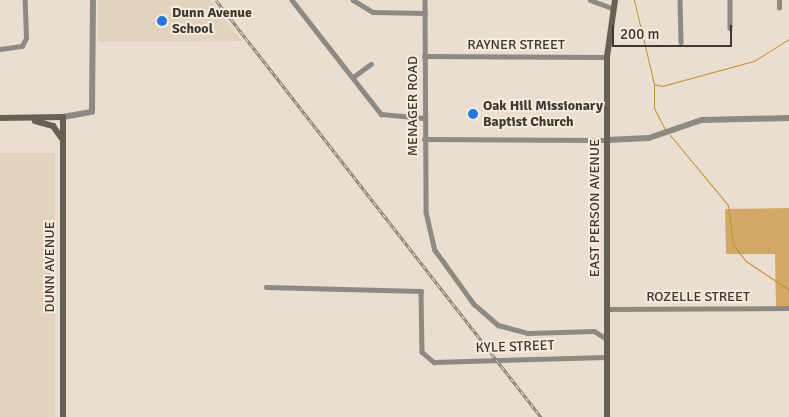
<!DOCTYPE html>
<style>
body{margin:0}
#map{position:relative;width:789px;height:417px;overflow:hidden;background:#e9decf;font-family:Signika,sans-serif}
div>[style]{position:absolute}
[style*='--x']{left:calc(var(--x)*1px);top:calc(var(--y)*1px);width:calc(var(--w)*1px);rotate:calc(var(--a)*1deg)}
.built>*{inset:0;background:#e2d3be;transform-origin:0 0}
.green>*{inset:0;background:#d2a867}
.stream>*{height:1px;margin:-0.5px;padding:0 0.5px;transform-origin:0.5px;border-radius:0.5px;background:#c48f32}
.minor>*{height:4.5px;margin:-2.25px;padding:0 2.25px;transform-origin:2.25px;border-radius:2.25px;background:#8d8983}
.tertiary>*{height:5.5px;margin:-2.75px;padding:0 2.75px;transform-origin:2.75px;border-radius:2.75px;background:#8d8983}
.secondary>*{height:6px;margin:-3px;padding:0 3px;transform-origin:3px;border-radius:3px;background:#666057}
.rail>*{height:3px;margin-top:-1.5px;transform-origin:0;background:repeating-linear-gradient(90deg,#f6ebdc 0 4px,#867f75 0 8px);box-sizing:border-box;border-block:1px solid #867f75}
.dots>*{width:14px;height:14px;translate:-50% -50%;box-sizing:border-box;border:2px solid #f6ebdc;border-radius:50%}
span{translate:-50% -50%;white-space:nowrap;text-align:center;line-height:1.15;-webkit-text-stroke:4px #f6ebdc;paint-order:stroke}
.poi-label{font-size:14px;color:#3d3933;font-weight:700}
.left{translate:0 -50%;text-align:left}
.street-label{font-size:14px;color:#3d3933}
.scale{position:absolute;left:612px;top:25px;width:120px;height:22px;box-sizing:border-box;border:2px solid #3d3933;border-top:0;padding-left:6px;font-size:15px;line-height:18px;white-space:nowrap;color:#3d3933;-webkit-text-stroke:4px #f6ebdc;paint-order:stroke}
</style>
<div id="map">
<div class="built">
<i style="clip-path:polygon(98px 0,210px 0,242px 41px,98px 42px)"></i>
<i style="left:55px;top:153px;width:264px;height:55px;rotate:90deg"></i>
</div>
<div class="green">
<i style="clip-path:polygon(789px 208px,789px 306px,776px 306px,775px 254px,726px 254px,725px 209px)"></i>
</div>
<div class="stream">
<i style="--x:634;--y:0;--w:86;--a:76.6"></i>
<i style="--x:654;--y:84;--w:8;--a:14"></i>
<i style="--x:662;--y:86;--w:95;--a:-15.2"></i>
<i style="--x:754;--y:61;--w:41;--a:-32.2"></i>
<i style="--x:654;--y:84;--w:24;--a:90"></i>
<i style="--x:654;--y:108;--w:25;--a:63"></i>
<i style="--x:670;--y:135;--w:91;--a:50.4"></i>
<i style="--x:728;--y:205;--w:40;--a:82.9"></i>
<i style="--x:733;--y:245;--w:21;--a:51"></i>
<i style="--x:746;--y:261;--w:52;--a:34"></i>
</div>
<div class="minor">
<i style="--x:292;--y:0;--w:145;--a:52"></i>
<i style="--x:381;--y:114;--w:43;--a:5.3"></i>
<i style="--x:353;--y:0;--w:23;--a:31"></i>
<i style="--x:373;--y:12;--w:52;--a:1.1"></i>
<i style="--x:425;--y:0;--w:212;--a:89.7"></i>
<i style="--x:426;--y:212;--w:39;--a:77"></i>
<i style="--x:435;--y:250;--w:67;--a:54.2"></i>
<i style="--x:474;--y:304;--w:32;--a:41"></i>
<i style="--x:498;--y:325;--w:31;--a:15"></i>
<i style="--x:528;--y:333;--w:66;--a:-1.7"></i>
<i style="--x:594;--y:331;--w:15;--a:32"></i>
<i style="--x:590;--y:0;--w:23;--a:20"></i>
<i style="--x:680;--y:0;--w:42;--a:88.6"></i>
<i style="--x:730;--y:0;--w:28;--a:90"></i>
<i style="--x:779;--y:8;--w:8;--a:-90"></i>
<i style="--x:0;--y:49;--w:22;--a:-8"></i>
<i style="--x:22;--y:46;--w:9;--a:-63"></i>
<i style="--x:26;--y:38;--w:38;--a:-92"></i>
<i style="--x:424;--y:56;--w:183;--a:0.3"></i>
<i style="--x:353;--y:77;--w:22;--a:-36"></i>
<i style="--x:424;--y:139;--w:183;--a:0.3"></i>
<i style="--x:266;--y:287;--w:155;--a:1.5"></i>
<i style="--x:421;--y:291;--w:61;--a:89.1"></i>
<i style="--x:422;--y:352;--w:16;--a:40"></i>
<i style="--x:434;--y:362;--w:172;--a:-1.7"></i>
<i style="--x:607;--y:309;--w:182;--a:-0.3"></i>
</div>
<div class="tertiary">
<i style="--x:63;--y:117;--w:29;--a:-10"></i>
<i style="--x:92;--y:112;--w:112;--a:-89.5"></i>
<i style="--x:607;--y:140;--w:42;--a:-2.7"></i>
<i style="--x:649;--y:138;--w:56;--a:-18.8"></i>
<i style="--x:702;--y:120;--w:87;--a:-1.3"></i>
</div>
<div class="secondary">
<i style="--x:0;--y:118;--w:63;--a:-0.9"></i>
<i style="--x:63;--y:117;--w:300;--a:90"></i>
<i style="--x:35;--y:121;--w:19;--a:16"></i>
<i style="--x:53;--y:126;--w:16;--a:55"></i>
<i style="--x:607;--y:417;--w:360;--a:-90"></i>
<i style="--x:607;--y:57;--w:58;--a:-82"></i>
</div>
<div class="rail">
<i style="--x:216;--y:0;--w:529;--a:52.07"></i>
</div>
<div class="dots">
<i style="left:162px;top:21px;background:#2577e2"></i>
<i style="left:473px;top:114px;background:#2577e2"></i>
</div>
<div class="poi-label">
<span class="left" style="left:172px;top:21px">Dunn Avenue<br>School</span>
<span class="left" style="left:483px;top:114px">Oak Hill Missionary<br>Baptist Church</span>
</div>
<div class="street-label">
<span style="left:516px;top:45px">RAYNER STREET</span>
<span style="left:413px;top:106px;rotate:-90deg">MENAGER ROAD</span>
<span style="left:595px;top:208px;rotate:-90deg">EAST PERSON AVENUE</span>
<span style="left:50px;top:267px;rotate:-90deg">DUNN AVENUE</span>
<span style="left:698px;top:297px">ROZELLE STREET</span>
<span style="left:515px;top:347px;rotate:-2deg">KYLE STREET</span>
</div>
<div class="scale">200 m</div>
</div>
